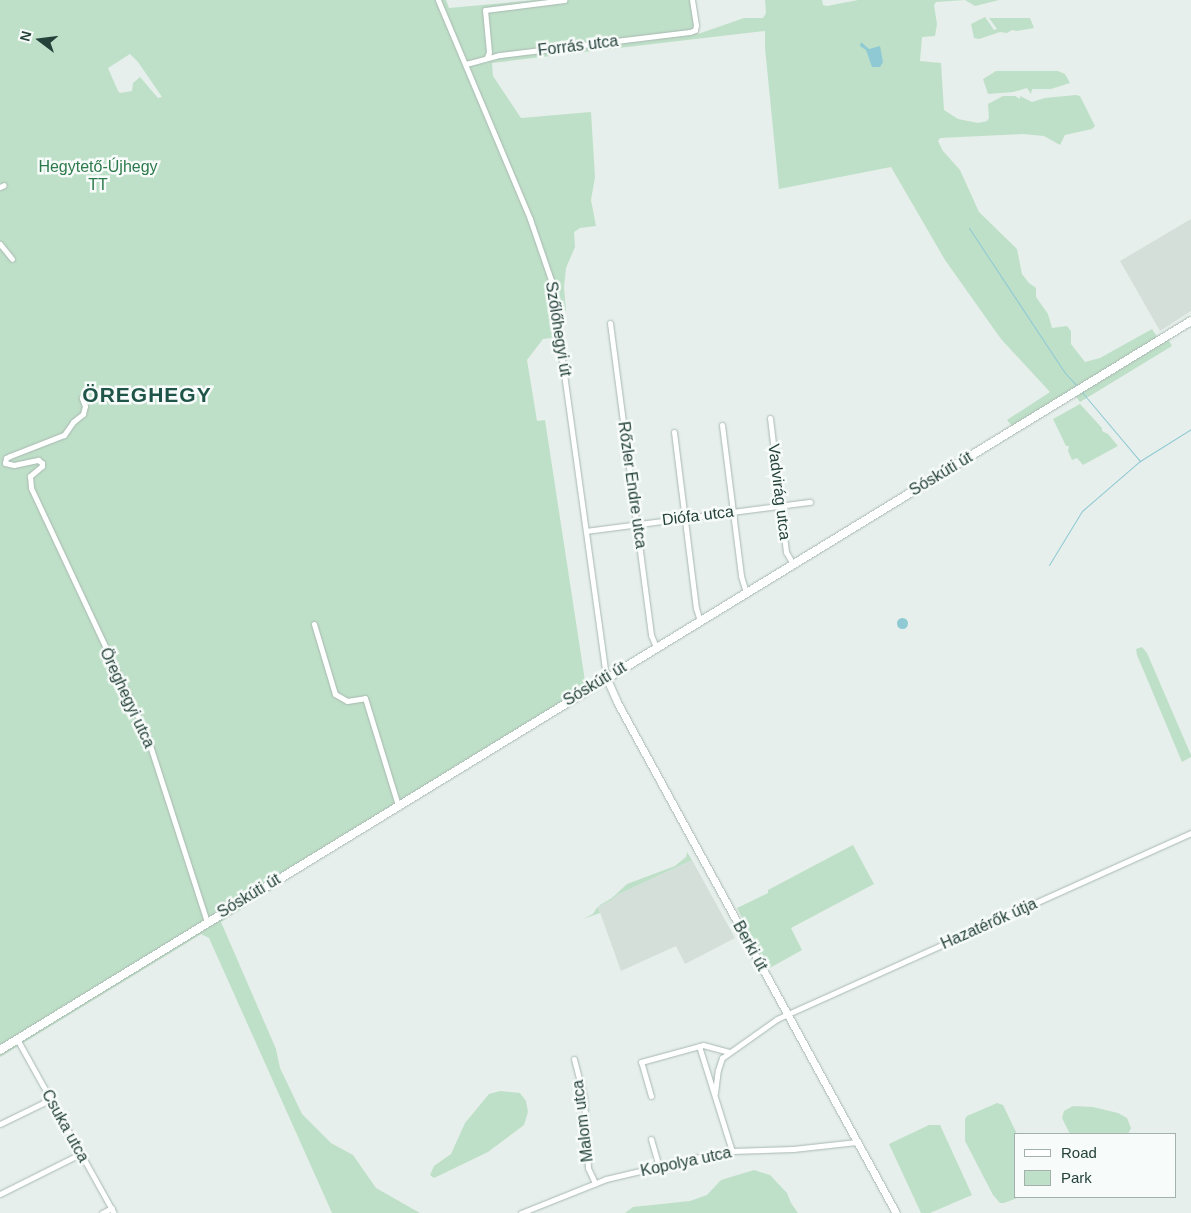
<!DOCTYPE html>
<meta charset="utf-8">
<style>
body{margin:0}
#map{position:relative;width:1191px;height:1213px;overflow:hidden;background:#e6efeb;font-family:Helvetica,sans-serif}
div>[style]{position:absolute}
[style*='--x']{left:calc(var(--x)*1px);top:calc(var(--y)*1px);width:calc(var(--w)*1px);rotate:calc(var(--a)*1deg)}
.built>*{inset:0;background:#d4dfda}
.green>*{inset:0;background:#bfe0c8}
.water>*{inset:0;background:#8ec9d4}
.round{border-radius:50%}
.stream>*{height:1px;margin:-0.5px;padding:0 0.5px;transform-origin:0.5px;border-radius:0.5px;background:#8ec9d4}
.roads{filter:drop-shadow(0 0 1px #a8b8b2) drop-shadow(0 0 1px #a8b8b2)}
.minor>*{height:5px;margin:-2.5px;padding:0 2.5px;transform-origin:2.5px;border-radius:2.5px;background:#fff}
.tertiary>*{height:7px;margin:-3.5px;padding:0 3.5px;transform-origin:3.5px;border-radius:3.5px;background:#fff}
.secondary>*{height:8px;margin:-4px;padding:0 4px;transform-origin:4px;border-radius:4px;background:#fff}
span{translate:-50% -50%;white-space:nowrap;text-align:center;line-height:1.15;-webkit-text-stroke:5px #f7fbf9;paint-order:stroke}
.street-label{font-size:16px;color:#24423a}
.park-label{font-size:16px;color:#2d7a4b}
.district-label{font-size:21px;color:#1f5548;font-weight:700;letter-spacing:1px}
.legend{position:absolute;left:1014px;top:1133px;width:162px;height:65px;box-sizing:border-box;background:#f7fbf9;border:1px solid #a3b1ad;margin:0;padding:6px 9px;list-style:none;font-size:15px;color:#24423a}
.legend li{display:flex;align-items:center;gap:10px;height:25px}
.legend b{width:25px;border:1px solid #a3b1ad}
.north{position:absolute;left:15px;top:15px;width:50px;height:50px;-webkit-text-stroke:4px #f7fbf9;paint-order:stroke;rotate:285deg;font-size:14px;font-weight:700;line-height:20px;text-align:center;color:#24423a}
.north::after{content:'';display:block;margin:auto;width:18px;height:22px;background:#24423a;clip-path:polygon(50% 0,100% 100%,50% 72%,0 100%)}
</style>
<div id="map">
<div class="built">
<i style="clip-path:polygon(1191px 219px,1191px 311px,1160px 331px,1120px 261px)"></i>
<i style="clip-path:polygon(692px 860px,735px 938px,685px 964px,676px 946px,621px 971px,598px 907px,612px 900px,617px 895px)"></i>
</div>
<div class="green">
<i style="clip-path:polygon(evenodd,0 0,446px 0,449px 8px,536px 0,694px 0,698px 34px,744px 18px,763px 18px,766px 13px,765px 0,822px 0,823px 5px,827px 6px,858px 0,999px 0,975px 6px,965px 0,936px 2px,934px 5px,937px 24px,935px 36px,922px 37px,920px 61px,941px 63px,944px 110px,958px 119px,978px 123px,987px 121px,989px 118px,988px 104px,1003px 96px,1015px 96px,1020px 99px,1020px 96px,1032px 102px,1045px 98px,1076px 95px,1080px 96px,1095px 126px,1092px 129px,1065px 135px,1060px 145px,1044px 136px,1023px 134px,940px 138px,938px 141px,943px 151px,960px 170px,979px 212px,1017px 249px,1022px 274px,1029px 283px,1036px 288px,1036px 297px,1048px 314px,1052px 328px,1067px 326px,1071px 331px,1071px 344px,1085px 362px,1100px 358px,1152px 329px,1161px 343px,1168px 339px,1172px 346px,1080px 402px,1071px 390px,1012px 426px,1007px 420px,1050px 392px,1001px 339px,945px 260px,891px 167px,779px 189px,765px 48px,765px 31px,492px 63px,493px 76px,521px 118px,591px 112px,595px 177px,591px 200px,596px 226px,580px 228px,574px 232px,575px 247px,566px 268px,564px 287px,566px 311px,554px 313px,558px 337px,543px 339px,527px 360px,537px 421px,545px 420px,585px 681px,590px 690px,392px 811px,221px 922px,276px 1049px,280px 1068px,302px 1114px,331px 1143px,353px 1155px,376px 1188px,420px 1213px,332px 1213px,209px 938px,201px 934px,0 1057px,0 0,130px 54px,138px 62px,162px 97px,158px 98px,140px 77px,133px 83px,132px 91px,120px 93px,118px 91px,108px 68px,130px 54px)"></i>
<i style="clip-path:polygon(985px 17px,994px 30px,997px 29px,989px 18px,1030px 18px,1034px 28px,1017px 31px,1012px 30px,1007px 33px,1000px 32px,979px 39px,974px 38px,971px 24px)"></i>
<i style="clip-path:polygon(996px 71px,1058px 71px,1065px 74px,1070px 83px,1051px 89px,1032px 89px,1031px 94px,1027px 88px,1013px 92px,988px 94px,983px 79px)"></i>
<i style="clip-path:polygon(1080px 404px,1102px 428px,1102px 431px,1108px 434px,1118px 446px,1083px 465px,1077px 458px,1072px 460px,1068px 451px,1069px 446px,1066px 446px,1053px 419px)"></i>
<i style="clip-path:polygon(1142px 647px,1147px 653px,1191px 755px,1191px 757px,1182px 762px,1137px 655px,1136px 649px)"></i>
<i style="clip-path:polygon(853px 845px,874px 884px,791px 928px,802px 950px,768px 969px,737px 908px,768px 893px,768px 890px)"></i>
<i style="clip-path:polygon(687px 852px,692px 860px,617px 895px,612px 900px,598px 907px,600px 913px,583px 919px,593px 914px,596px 909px,600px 905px,612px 898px,627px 884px,675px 866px,686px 857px)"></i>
<i style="clip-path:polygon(500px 1091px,520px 1093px,526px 1101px,528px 1112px,524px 1125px,488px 1152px,434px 1178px,430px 1175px,434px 1166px,451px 1154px,465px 1123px,489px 1094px)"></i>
<i style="clip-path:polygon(997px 1103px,1003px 1105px,1017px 1134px,1015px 1134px,1015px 1197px,1020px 1197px,1004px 1203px,1000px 1203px,993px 1195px,965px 1141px,965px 1119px,967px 1116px)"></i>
<i style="clip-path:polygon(1073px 1106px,1093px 1107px,1118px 1113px,1127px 1118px,1131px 1128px,1128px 1134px,1070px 1134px,1062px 1118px,1064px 1111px)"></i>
<i style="clip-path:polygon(929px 1125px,940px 1125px,972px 1195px,930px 1213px,921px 1213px,889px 1144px)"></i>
<i style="clip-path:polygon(754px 1170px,770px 1175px,787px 1193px,791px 1203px,798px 1213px,625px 1213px,633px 1207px,690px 1201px,707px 1195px,721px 1180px)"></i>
</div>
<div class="water">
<i style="clip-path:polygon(861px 42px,869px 49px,880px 46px,883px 62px,880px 67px,872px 67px,866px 50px,860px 46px)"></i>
<i class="round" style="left:896.5px;top:617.5px;width:11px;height:11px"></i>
</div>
<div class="stream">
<i style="--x:969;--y:228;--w:174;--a:56.5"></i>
<i style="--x:1065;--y:373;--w:18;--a:47"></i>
<i style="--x:1081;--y:391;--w:92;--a:49.9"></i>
<i style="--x:1049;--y:565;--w:63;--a:-58.6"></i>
<i style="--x:1082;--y:511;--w:77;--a:-40.8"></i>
<i style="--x:1140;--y:461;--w:60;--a:-32.1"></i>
</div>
<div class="roads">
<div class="minor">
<i style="--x:438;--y:0;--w:238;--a:67.2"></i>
<i style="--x:530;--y:219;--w:65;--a:71"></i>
<i style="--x:551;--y:280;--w:401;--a:82.1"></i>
<i style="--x:487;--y:57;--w:5;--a:-68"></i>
<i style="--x:489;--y:52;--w:42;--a:-95.4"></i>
<i style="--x:485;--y:10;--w:80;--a:-7.2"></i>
<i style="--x:466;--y:64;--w:35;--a:-15"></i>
<i style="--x:500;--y:55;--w:191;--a:-6.9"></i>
<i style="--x:690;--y:32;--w:5;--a:-22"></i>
<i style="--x:695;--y:30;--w:5;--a:-79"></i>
<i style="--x:696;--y:25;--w:25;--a:-99"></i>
<i style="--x:0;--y:187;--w:4;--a:-27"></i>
<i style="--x:0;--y:244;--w:19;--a:51"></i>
<i style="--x:610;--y:323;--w:315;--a:82.5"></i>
<i style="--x:651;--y:635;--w:13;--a:67"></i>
<i style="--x:770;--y:418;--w:135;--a:83.2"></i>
<i style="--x:786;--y:552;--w:14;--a:60"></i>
<i style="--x:722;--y:425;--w:152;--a:82.8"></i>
<i style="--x:741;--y:576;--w:17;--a:73"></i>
<i style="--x:674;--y:432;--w:177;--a:82.9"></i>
<i style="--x:696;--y:608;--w:14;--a:73"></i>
<i style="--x:5;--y:463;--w:9;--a:13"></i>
<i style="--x:14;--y:465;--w:25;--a:-12"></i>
<i style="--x:38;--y:460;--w:5;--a:37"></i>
<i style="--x:42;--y:463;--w:3;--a:90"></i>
<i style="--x:42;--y:466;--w:16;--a:140"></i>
<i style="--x:30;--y:476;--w:12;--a:85"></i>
<i style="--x:31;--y:488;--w:271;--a:64.9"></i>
<i style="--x:146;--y:733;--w:199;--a:72.1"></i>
<i style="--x:5;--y:463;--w:5;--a:-79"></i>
<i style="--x:6;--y:458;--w:4;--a:-27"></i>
<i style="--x:10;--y:456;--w:58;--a:-21.3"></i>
<i style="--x:64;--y:435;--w:16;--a:-55"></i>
<i style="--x:73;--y:422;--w:13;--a:-39"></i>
<i style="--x:83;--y:414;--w:8;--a:-76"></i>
<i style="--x:85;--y:406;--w:9;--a:-111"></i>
<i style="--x:586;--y:531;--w:226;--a:-7.4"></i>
<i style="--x:314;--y:624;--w:73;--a:73.3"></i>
<i style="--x:335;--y:694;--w:14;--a:30"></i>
<i style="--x:347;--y:701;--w:18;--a:-9"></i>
<i style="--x:365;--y:698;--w:112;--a:72.9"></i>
<i style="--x:17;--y:1039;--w:199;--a:60.9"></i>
<i style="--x:699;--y:1046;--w:110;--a:72.6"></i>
<i style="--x:574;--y:1059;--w:40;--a:75.6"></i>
<i style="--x:584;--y:1098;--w:70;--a:86.7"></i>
<i style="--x:588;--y:1168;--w:17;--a:65"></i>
<i style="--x:715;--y:1093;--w:23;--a:-83"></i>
<i style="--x:718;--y:1070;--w:13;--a:-72"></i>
<i style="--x:722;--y:1058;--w:67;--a:-35.3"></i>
<i style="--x:777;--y:1019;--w:454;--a:-24.2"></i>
<i style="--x:651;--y:1096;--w:35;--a:-106"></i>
<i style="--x:641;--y:1062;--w:64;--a:-15.3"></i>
<i style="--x:703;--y:1045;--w:27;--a:15"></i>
<i style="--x:0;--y:1124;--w:48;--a:-26"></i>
<i style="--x:43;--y:1103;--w:9;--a:-54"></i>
<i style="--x:651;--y:1139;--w:29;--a:74"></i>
<i style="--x:0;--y:1194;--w:89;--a:-26.6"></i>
<i style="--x:102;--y:1213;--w:11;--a:-27"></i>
<i style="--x:521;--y:1213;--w:92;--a:-21.8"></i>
<i style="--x:606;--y:1179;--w:105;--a:-13.2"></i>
<i style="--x:708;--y:1155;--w:24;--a:-9"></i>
<i style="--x:732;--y:1151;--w:61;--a:-1.9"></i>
<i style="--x:793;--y:1149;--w:64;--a:-6.2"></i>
</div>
<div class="tertiary">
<i style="--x:606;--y:677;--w:27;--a:66"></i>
<i style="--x:617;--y:702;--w:582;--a:61.37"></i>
</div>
<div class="secondary">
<i style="--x:0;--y:1050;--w:1396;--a:-31.47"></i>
</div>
</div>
<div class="street-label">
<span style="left:578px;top:46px;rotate:-7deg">Forrás utca</span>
<span style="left:558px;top:329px;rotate:81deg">Szőlőhegyi út</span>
<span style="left:941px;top:474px;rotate:-31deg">Sóskúti út</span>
<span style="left:632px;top:485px;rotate:82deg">Rőzler Endre utca</span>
<span style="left:779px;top:492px;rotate:83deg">Vadvirág utca</span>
<span style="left:698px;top:516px;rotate:-7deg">Diófa utca</span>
<span style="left:595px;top:684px;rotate:-31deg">Sóskúti út</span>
<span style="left:127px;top:698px;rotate:65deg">Öreghegyi utca</span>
<span style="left:249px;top:896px;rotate:-31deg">Sóskúti út</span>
<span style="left:989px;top:924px;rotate:-24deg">Hazatérők útja</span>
<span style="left:750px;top:946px;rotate:61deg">Berki út</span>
<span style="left:583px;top:1121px;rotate:-97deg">Malom utca</span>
<span style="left:65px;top:1126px;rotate:61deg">Csuka utca</span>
<span style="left:686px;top:1162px;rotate:-12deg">Kopolya utca</span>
</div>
<div class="park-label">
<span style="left:98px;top:176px">Hegytető-Újhegy<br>TT</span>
</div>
<div class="district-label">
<span style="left:147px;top:395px">ÖREGHEGY</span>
</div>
<ul class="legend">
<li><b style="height:6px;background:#fff"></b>Road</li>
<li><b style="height:14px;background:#bfe0c8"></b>Park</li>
</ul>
<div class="north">N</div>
</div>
